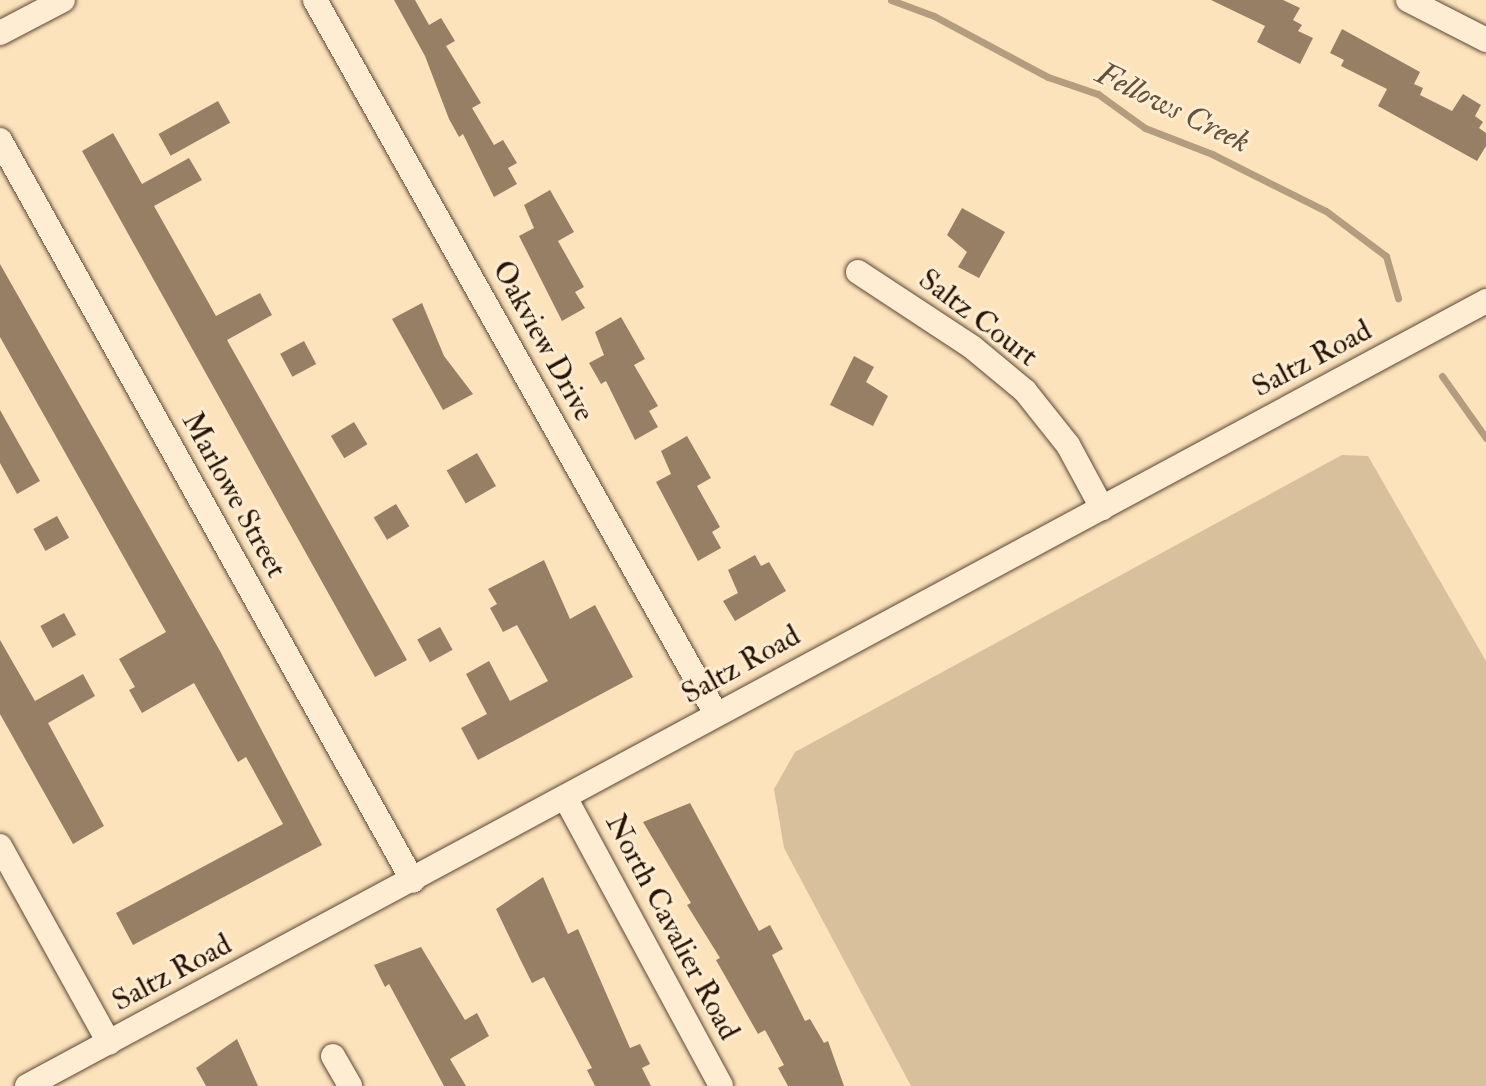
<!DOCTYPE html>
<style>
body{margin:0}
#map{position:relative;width:1486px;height:1086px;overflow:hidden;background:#fde3bc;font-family:"IM FELL Double Pica",serif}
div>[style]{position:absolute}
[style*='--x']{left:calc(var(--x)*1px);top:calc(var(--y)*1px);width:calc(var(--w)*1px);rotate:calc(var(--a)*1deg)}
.green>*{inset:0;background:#d9c09d}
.stream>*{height:7px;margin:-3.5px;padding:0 3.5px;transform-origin:3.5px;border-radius:3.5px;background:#b49c7e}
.building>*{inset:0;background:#967f65;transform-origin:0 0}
.roads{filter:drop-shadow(0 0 2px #5c4734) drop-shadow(0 0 2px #5c4734)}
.minor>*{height:24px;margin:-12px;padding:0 12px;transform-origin:12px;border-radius:12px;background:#feedd3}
span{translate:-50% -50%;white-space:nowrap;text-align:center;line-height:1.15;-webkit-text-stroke:6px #feedd3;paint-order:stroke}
.street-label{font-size:30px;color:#271306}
.water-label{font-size:32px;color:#66513c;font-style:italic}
</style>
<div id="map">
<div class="green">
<i style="clip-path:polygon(1342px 455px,1368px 456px,1486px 661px,1486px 1086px,911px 1086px,784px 848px,774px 789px,795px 752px)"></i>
</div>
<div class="stream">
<i style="--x:891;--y:0;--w:46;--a:20.4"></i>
<i style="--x:934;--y:16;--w:129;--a:28.2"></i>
<i style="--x:1048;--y:77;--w:53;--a:18.8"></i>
<i style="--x:1098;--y:94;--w:58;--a:35.9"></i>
<i style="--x:1145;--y:128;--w:72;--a:21.2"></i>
<i style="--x:1212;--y:154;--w:127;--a:26.6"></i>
<i style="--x:1326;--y:211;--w:75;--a:36.9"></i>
<i style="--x:1386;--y:256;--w:44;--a:74.1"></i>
<i style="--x:1442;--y:376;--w:76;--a:54.6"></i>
</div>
<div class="building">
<i style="clip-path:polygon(394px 0,415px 0,429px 25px,441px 18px,455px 41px,446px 46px,481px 103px,472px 108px,494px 145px,503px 140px,517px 163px,508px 168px,517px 184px,494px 197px,463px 134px,459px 137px,449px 119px,425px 56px)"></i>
<i style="clip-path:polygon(1211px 0,1283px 0,1300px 8px,1293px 20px,1302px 25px,1298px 31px,1313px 38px,1300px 64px,1257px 42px,1265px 26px)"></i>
<i style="clip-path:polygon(1342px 29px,1420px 72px,1414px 84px,1423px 88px,1420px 95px,1452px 111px,1463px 94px,1481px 105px,1475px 116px,1483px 122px,1479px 128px,1486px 133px,1486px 146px,1477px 161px,1378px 106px,1387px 89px,1341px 66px,1344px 60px,1330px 53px)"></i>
<i style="left:218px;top:101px;width:25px;height:68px;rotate:61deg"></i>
<i style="clip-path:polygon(113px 133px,142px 184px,189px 158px,202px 180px,154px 206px,216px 316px,260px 293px,272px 315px,227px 340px,407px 660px,375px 677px,82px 151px)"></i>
<i style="clip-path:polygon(550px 190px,574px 232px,558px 241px,584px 287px,575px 292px,585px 308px,562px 321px,519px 236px,534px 228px,524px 205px)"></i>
<i style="clip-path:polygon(962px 208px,1005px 232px,979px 278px,958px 267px,967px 252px,947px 235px)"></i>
<i style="clip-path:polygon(0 264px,220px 651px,322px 845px,133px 945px,116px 913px,283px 824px,246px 757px,238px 762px,194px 683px,142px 713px,129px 690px,135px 687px,119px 659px,166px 632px,0 337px)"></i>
<i style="clip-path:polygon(422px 303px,444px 356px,473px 394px,443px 410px,392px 319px)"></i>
<i style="clip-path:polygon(621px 317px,645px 359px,634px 365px,658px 406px,649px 411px,658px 427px,635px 440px,606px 381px,601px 384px,589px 363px,604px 355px,595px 332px)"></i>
<i style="left:304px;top:341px;width:26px;height:27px;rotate:62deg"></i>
<i style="clip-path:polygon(854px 356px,874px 367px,866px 382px,888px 396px,873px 426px,830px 405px)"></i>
<i style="clip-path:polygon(0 410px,40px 481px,17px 494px,0 463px)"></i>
<i style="left:354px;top:422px;width:26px;height:27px;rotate:59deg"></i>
<i style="clip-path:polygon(687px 436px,711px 478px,697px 486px,720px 527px,712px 532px,721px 548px,698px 561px,656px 482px,671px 474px,661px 451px)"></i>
<i style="left:477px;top:453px;width:38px;height:35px;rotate:60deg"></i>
<i style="left:396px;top:504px;width:26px;height:26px;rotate:59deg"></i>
<i style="left:57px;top:516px;width:25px;height:27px;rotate:61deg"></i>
<i style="clip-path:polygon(755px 555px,761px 566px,769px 562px,786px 591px,735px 621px,723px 601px,738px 593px,728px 570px)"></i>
<i style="clip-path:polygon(544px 560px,570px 619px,595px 605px,633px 677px,478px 760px,461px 728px,487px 714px,466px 674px,489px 661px,510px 701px,548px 681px,517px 625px,503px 632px,490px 608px,497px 604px,488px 589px)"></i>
<i style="left:64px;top:613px;width:25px;height:27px;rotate:61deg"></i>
<i style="left:440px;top:627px;width:26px;height:26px;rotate:61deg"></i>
<i style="clip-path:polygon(0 640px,35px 701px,83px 674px,95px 696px,48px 723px,104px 826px,73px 844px,0 714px)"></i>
<i style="clip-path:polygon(690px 803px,759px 931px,770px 925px,783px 949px,772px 955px,805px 1021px,810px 1019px,824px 1043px,828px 1041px,844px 1086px,788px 1086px,778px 1068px,784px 1065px,765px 1030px,758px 1034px,716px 960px,720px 958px,687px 905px,691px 903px,643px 822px)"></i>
<i style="clip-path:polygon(543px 877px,568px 934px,578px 929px,630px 1048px,640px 1044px,650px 1064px,642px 1068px,651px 1086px,595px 1086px,587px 1070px,592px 1068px,544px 977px,532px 983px,520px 959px,496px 909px)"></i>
<i style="clip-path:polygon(421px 947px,465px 1020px,477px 1013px,489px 1036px,450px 1059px,466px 1086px,444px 1086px,389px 984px,385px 987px,374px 965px)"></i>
<i style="clip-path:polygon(237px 1039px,258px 1086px,206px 1086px,196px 1068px)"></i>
</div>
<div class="roads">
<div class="minor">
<i style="--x:315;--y:0;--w:819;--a:60.68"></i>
<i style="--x:1408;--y:0;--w:88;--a:27.1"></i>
<i style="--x:0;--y:33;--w:71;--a:-27.6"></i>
<i style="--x:0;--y:140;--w:848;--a:60.87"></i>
<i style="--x:858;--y:272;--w:136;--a:33.3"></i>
<i style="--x:972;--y:347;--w:69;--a:39.7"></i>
<i style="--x:1025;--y:391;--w:69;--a:51.5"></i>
<i style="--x:1068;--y:445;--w:72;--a:61.6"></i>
<i style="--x:566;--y:799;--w:326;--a:61.6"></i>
<i style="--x:0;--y:846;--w:225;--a:61"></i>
<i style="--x:333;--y:1056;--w:34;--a:60"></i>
<i style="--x:27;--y:1086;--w:1657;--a:-28.28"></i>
</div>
</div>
<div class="street-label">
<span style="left:978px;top:318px;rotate:37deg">Saltz Court</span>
<span style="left:543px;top:341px;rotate:61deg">Oakview Drive</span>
<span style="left:1312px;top:359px;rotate:-28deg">Saltz Road</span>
<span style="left:234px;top:495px;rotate:61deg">Marlowe Street</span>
<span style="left:741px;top:665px;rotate:-29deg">Saltz Road</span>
<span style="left:672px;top:927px;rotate:62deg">North Cavalier Road</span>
<span style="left:172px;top:973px;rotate:-28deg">Saltz Road</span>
</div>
<div class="water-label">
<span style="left:1173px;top:108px;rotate:26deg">Fellows Creek</span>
</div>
</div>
